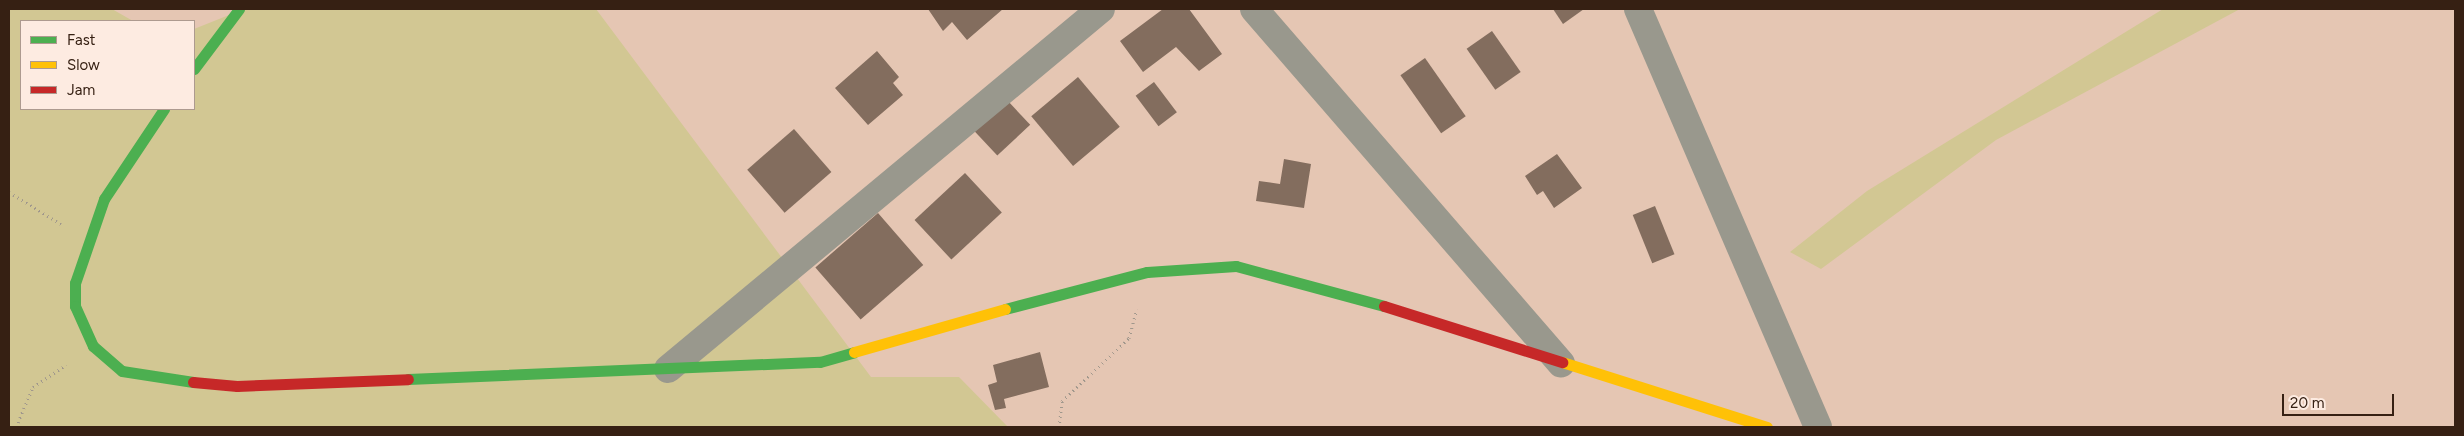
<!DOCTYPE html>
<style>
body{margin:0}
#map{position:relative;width:2464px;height:436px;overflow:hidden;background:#e5c6b3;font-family:Figtree,sans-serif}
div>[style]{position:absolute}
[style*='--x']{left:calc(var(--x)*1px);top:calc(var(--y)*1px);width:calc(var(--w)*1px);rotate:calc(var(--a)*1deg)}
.green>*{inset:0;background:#d2c793}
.building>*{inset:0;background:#836d5e;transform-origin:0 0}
.path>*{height:3px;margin-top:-1.5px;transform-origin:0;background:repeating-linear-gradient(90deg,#a0978c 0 1px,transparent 0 5px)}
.street>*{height:28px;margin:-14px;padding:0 14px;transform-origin:14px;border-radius:14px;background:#99988d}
.fast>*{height:11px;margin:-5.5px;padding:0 5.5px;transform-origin:5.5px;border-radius:5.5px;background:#4caf50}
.slow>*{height:11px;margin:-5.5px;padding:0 5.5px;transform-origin:5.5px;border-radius:5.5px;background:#ffc107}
.jam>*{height:11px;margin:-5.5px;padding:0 5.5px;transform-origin:5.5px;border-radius:5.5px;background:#c62828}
span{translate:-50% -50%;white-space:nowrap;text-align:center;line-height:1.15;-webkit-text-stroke:5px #fdebe1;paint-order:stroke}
.frame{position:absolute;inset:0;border:10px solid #362013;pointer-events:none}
.legend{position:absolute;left:20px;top:20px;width:175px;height:90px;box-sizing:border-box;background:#fdebe1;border:1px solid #ad9a8f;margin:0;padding:6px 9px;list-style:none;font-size:15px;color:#362013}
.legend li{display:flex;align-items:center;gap:10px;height:25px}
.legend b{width:25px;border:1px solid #ad9a8f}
.scale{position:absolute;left:2282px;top:394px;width:112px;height:22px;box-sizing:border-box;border:2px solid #362013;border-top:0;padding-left:6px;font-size:15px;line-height:18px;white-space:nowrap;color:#362013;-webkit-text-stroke:4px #fdebe1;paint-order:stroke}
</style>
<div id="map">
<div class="green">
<i style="clip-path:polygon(9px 9px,112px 9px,133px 21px,21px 21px,21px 109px,194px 109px,194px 29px,244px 9px,596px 9px,871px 377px,959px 377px,1008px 427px,9px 427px)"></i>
<i style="clip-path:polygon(2163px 9px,2240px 9px,1996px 140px,1821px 269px,1790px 252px,1867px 191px)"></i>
</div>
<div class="building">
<i style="clip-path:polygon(928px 9px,1003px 9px,967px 40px,952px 22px,943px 31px)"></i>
<i style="clip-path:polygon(1163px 9px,1189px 9px,1222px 54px,1199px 71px,1176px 47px,1143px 72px,1120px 41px)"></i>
<i style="clip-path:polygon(1553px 9px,1584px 9px,1563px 24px)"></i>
<i style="left:1492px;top:31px;width:50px;height:31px;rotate:55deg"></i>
<i style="clip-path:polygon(877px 51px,899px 77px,893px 83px,903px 95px,868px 125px,835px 88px)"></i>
<i style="left:1425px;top:58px;width:71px;height:30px;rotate:55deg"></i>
<i style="left:1078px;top:77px;width:65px;height:61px;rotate:50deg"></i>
<i style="left:1154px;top:82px;width:38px;height:23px;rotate:53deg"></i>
<i style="left:1007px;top:100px;width:34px;height:45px;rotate:47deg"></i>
<i style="left:794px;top:129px;width:57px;height:62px;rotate:49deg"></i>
<i style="clip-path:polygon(1557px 154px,1582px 188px,1554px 208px,1543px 191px,1537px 195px,1525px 176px)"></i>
<i style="clip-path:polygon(1284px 159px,1311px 164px,1304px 208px,1256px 201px,1259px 181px,1280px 184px)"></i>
<i style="left:965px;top:173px;width:54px;height:69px;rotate:47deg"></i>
<i style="left:1655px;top:206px;width:52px;height:24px;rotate:68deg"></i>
<i style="left:878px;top:213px;width:69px;height:83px;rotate:49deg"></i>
<i style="clip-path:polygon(1040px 352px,1049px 387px,1004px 399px,1006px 408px,995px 410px,988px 385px,997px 382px,993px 365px)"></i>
</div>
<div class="path">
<i style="--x:9;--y:192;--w:61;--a:31.6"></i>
<i style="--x:16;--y:427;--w:43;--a:-67"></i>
<i style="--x:33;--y:387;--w:40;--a:-34"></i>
<i style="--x:1059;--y:427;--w:26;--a:-83"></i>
<i style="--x:1062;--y:401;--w:92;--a:-43.2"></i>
<i style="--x:1129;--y:338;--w:30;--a:-75"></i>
</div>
<div class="street">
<i style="--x:1254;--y:9;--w:469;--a:49.1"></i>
<i style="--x:1638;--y:9;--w:455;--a:66.7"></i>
<i style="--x:668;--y:369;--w:563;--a:-39.74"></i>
</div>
<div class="fast">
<i style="--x:194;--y:69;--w:75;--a:-53.1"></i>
<i style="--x:164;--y:109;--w:108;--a:123.7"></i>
<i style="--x:104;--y:199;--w:89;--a:109"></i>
<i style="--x:75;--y:283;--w:23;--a:90"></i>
<i style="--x:75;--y:306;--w:44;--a:65.8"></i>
<i style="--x:93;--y:346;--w:38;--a:41"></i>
<i style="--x:122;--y:371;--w:72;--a:8.8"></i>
<i style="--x:1005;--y:309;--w:147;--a:-14.6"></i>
<i style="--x:1147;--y:272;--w:89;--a:-3.9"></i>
<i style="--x:1236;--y:266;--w:153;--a:15.1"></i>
<i style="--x:408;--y:379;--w:412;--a:-2.4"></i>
<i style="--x:820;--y:362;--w:35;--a:-16"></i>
</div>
<div class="slow">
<i style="--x:854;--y:352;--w:157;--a:-15.9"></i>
<i style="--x:1562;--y:362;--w:215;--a:17.6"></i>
</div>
<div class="jam">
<i style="--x:1384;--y:306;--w:187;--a:17.5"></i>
<i style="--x:193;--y:382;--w:44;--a:5.2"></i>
<i style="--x:237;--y:386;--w:171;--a:-2.3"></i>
</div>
<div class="frame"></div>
<ul class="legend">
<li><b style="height:6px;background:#4caf50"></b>Fast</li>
<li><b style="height:6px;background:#ffc107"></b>Slow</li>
<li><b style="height:6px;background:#c62828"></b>Jam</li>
</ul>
<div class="scale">20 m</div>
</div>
